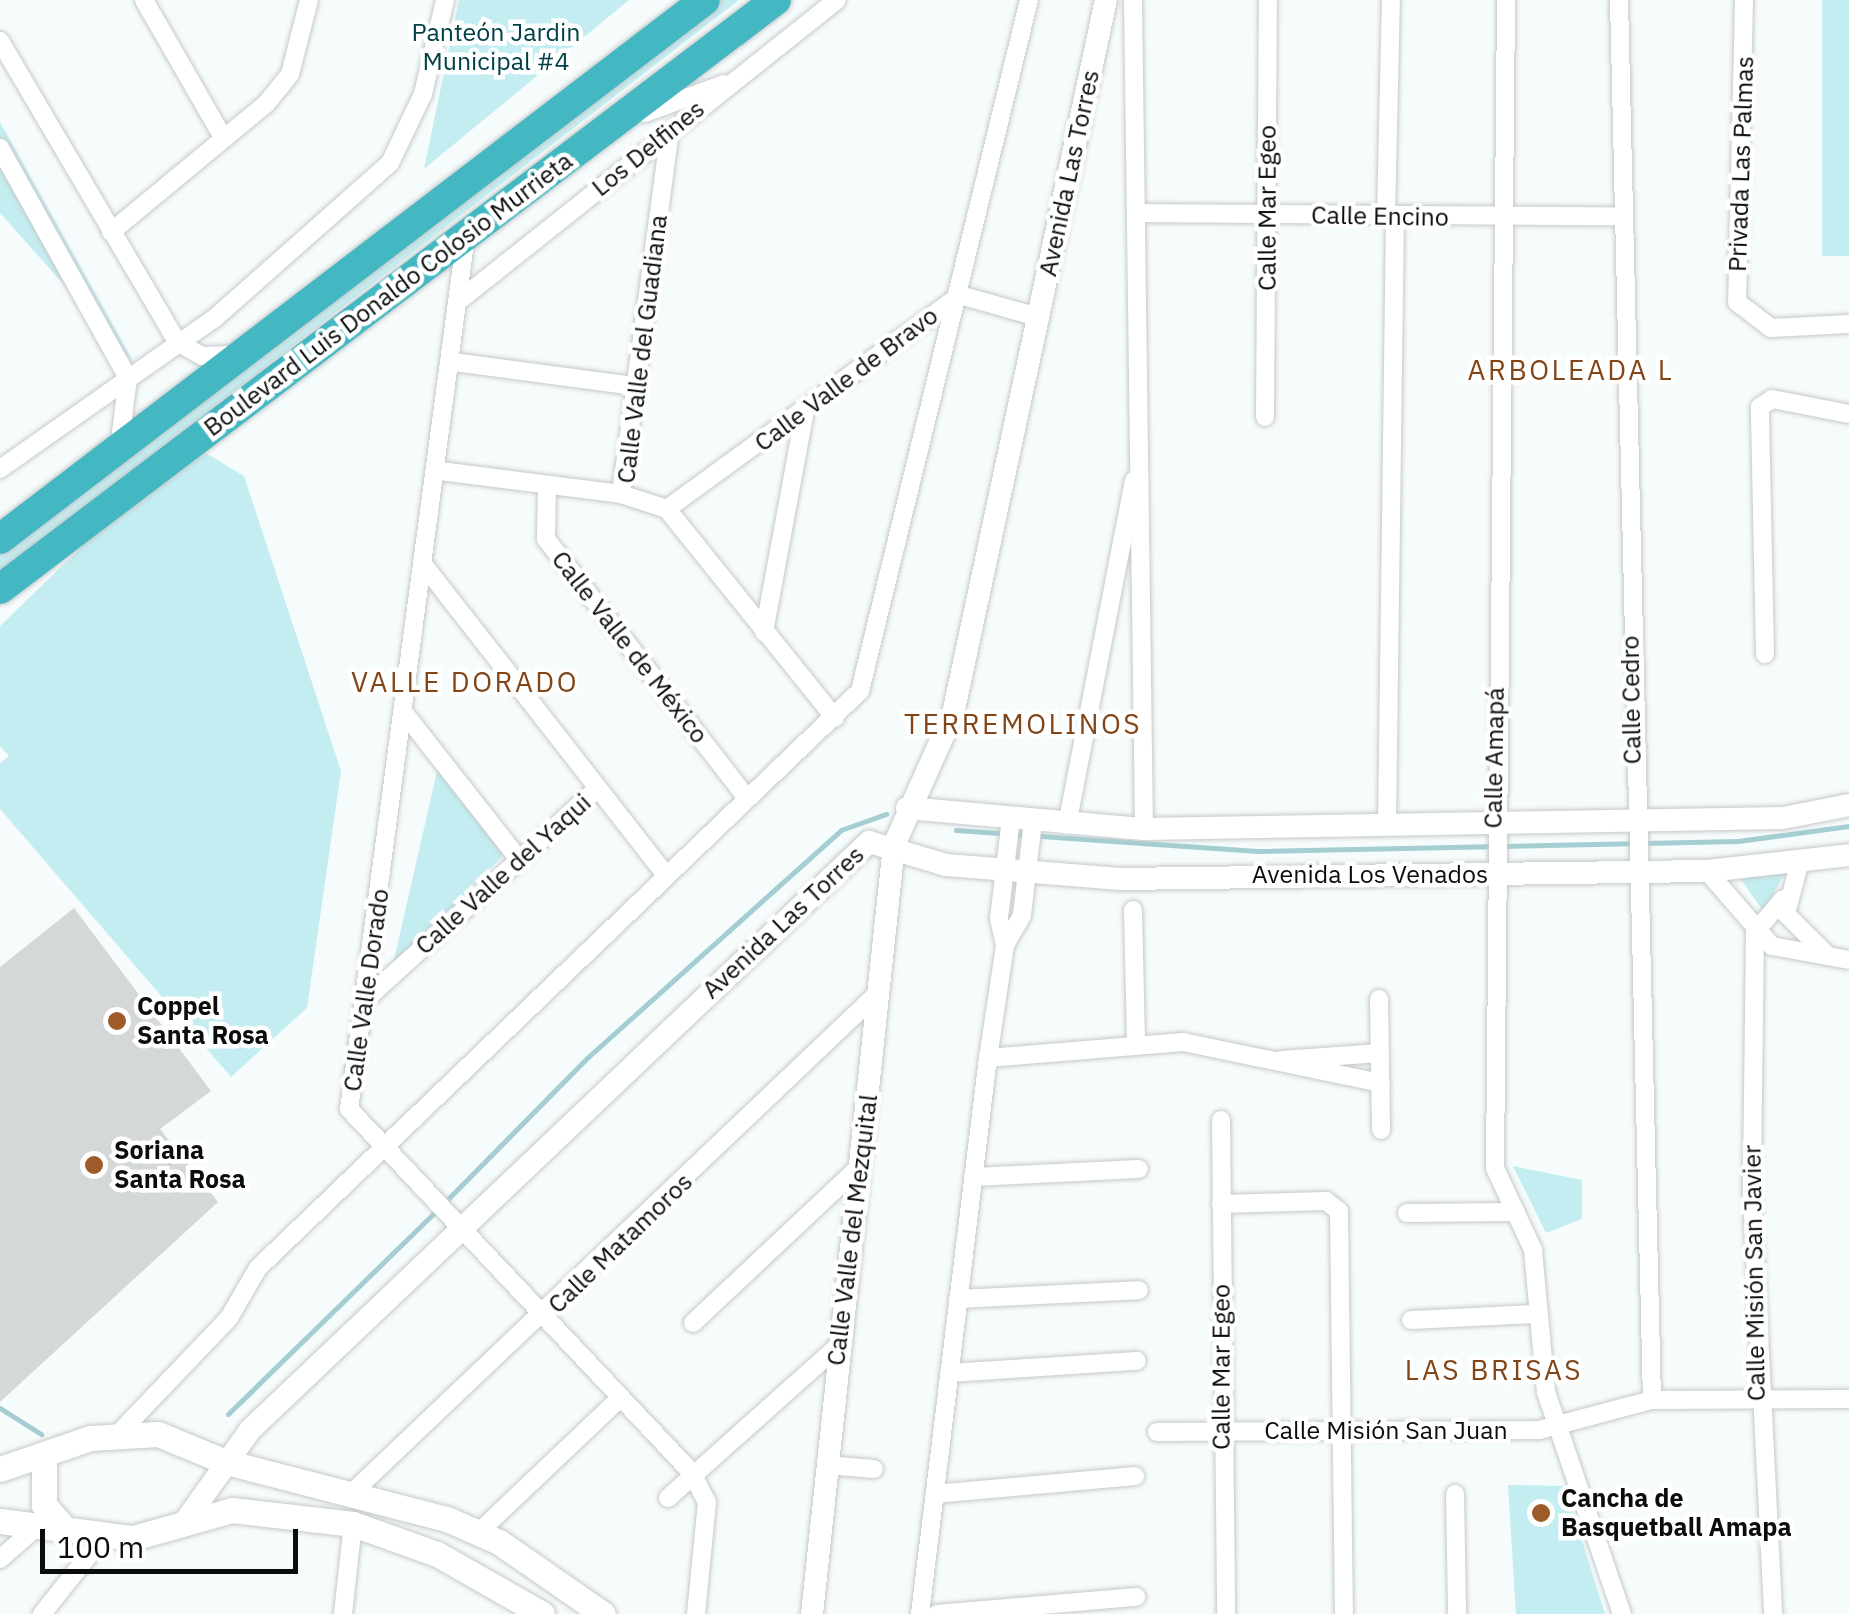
<!DOCTYPE html>
<meta charset="utf-8">
<style>
body{margin:0}
#map{position:relative;width:1849px;height:1614px;overflow:hidden;background:#f6fbfb;font-family:"IBM Plex Sans",sans-serif}
div>[style]{position:absolute}
[style*='--x']{left:calc(var(--x)*1px);top:calc(var(--y)*1px);width:calc(var(--w)*1px);rotate:calc(var(--a)*1deg)}
.green>*{inset:0;background:#c4edf1;transform-origin:0 0}
.stream>*{height:5px;margin:-2.5px;padding:0 2.5px;transform-origin:2.5px;border-radius:2.5px;background:#a4ced2}
.building>*{inset:0;background:#d4d8d9}
.roads{filter:drop-shadow(0 0 2px #c5c9ca) drop-shadow(0 0 2px #c5c9ca)}
.minor>*{height:18px;margin:-9px;padding:0 9px;transform-origin:9px;border-radius:9px;background:#fff}
.tertiary>*{height:22px;margin:-11px;padding:0 11px;transform-origin:11px;border-radius:11px;background:#fff}
.secondary>*{height:25px;margin:-12.5px;padding:0 12.5px;transform-origin:12.5px;border-radius:12.5px;background:#fff}
.trunk>*{height:30px;margin:-15px;padding:0 15px;transform-origin:15px;border-radius:15px;background:#44b8c2}
.dots>*{width:28px;height:28px;translate:-50% -50%;box-sizing:border-box;border:5px solid #fff;border-radius:50%}
span{translate:-50% -50%;white-space:nowrap;text-align:center;line-height:1.15;-webkit-text-stroke:9px #fff;paint-order:stroke}
.park-label{font-size:25px;color:#004046}
.street-label{font-size:25px;color:#0b0c0c}
.poi-label{font-size:25px;color:#0b0c0c;font-weight:700}
.left{translate:0 -50%;text-align:left}
.neighbourhood-label{font-size:28px;color:#814518;letter-spacing:2.5px}
.scale{position:absolute;left:40px;top:1529px;width:258px;height:45px;box-sizing:border-box;border:5px solid #0b0c0c;border-top:0;padding-left:12px;font-size:30px;line-height:35px;white-space:nowrap;color:#0b0c0c;-webkit-text-stroke:8px #fff;paint-order:stroke}
</style>
<div id="map">
<div class="green">
<i style="clip-path:polygon(459px 0,629px 0,424px 169px)"></i>
<i style="clip-path:polygon(714px 0,739px 0,0 572px,0 548px)"></i>
<i style="left:1822px;top:0;width:27px;height:256px"></i>
<i style="clip-path:polygon(0 122px,134px 363px,0 213px)"></i>
<i style="clip-path:polygon(189px 443px,244px 476px,341px 771px,307px 1008px,231px 1077px,0 809px,0 763px,9px 756px,0 746px,0 626px)"></i>
<i style="clip-path:polygon(438px 767px,512px 846px,391px 973px)"></i>
<i style="clip-path:polygon(1789px 867px,1763px 911px,1734px 869px)"></i>
<i style="clip-path:polygon(1513px 1166px,1582px 1180px,1582px 1219px,1546px 1233px)"></i>
<i style="clip-path:polygon(1508px 1485px,1565px 1486px,1605px 1614px,1516px 1614px)"></i>
</div>
<div class="stream">
<i style="--x:956;--y:830;--w:302;--a:4"></i>
<i style="--x:1257;--y:851;--w:481;--a:-1.2"></i>
<i style="--x:1738;--y:841;--w:112;--a:-7.7"></i>
<i style="--x:444;--y:1203;--w:204;--a:-45.4"></i>
<i style="--x:587;--y:1058;--w:341;--a:-41.9"></i>
<i style="--x:841;--y:830;--w:48;--a:-19.6"></i>
<i style="--x:0;--y:1408;--w:49;--a:32.4"></i>
<i style="--x:228;--y:1414;--w:291;--a:-44.3"></i>
</div>
<div class="building">
<i style="clip-path:polygon(74px 908px,211px 1091px,160px 1129px,218px 1202px,0 1402px,0 967px)"></i>
</div>
<div class="roads">
<div class="minor">
<i style="--x:144;--y:0;--w:160;--a:60.1"></i>
<i style="--x:1133;--y:0;--w:829;--a:89.24"></i>
<i style="--x:1506;--y:0;--w:1168;--a:90.54"></i>
<i style="--x:1495;--y:1168;--w:90;--a:65.1"></i>
<i style="--x:1533;--y:1250;--w:143;--a:84.8"></i>
<i style="--x:1546;--y:1392;--w:235;--a:71.1"></i>
<i style="--x:1619;--y:0;--w:1400;--a:88.65"></i>
<i style="--x:1744;--y:0;--w:302;--a:91.3"></i>
<i style="--x:1737;--y:302;--w:43;--a:37.4"></i>
<i style="--x:1771;--y:328;--w:78;--a:-2.9"></i>
<i style="--x:0;--y:41;--w:349;--a:59.5"></i>
<i style="--x:177;--y:342;--w:29;--a:29"></i>
<i style="--x:202;--y:356;--w:36;--a:-2"></i>
<i style="--x:645;--y:113;--w:84;--a:-20.2"></i>
<i style="--x:670;--y:131;--w:366;--a:97.7"></i>
<i style="--x:621;--y:494;--w:48;--a:18.1"></i>
<i style="--x:667;--y:509;--w:268;--a:51.2"></i>
<i style="--x:0;--y:148;--w:263;--a:60.9"></i>
<i style="--x:128;--y:378;--w:71;--a:97.3"></i>
<i style="--x:1138;--y:213;--w:484;--a:0.4"></i>
<i style="--x:1386;--y:217;--w:217;--a:-88.7"></i>
<i style="--x:111;--y:232;--w:201;--a:-39.6"></i>
<i style="--x:266;--y:104;--w:38;--a:-51"></i>
<i style="--x:290;--y:74;--w:76;--a:-75.6"></i>
<i style="--x:466;--y:235;--w:882;--a:97.62"></i>
<i style="--x:349;--y:1109;--w:500;--a:46.7"></i>
<i style="--x:692;--y:1473;--w:33;--a:63"></i>
<i style="--x:707;--y:1502;--w:113;--a:95.6"></i>
<i style="--x:461;--y:299;--w:480;--a:-38.5"></i>
<i style="--x:454;--y:362;--w:183;--a:7.6"></i>
<i style="--x:1265;--y:417;--w:417;--a:-89.6"></i>
<i style="--x:0;--y:469;--w:264;--a:-35.1"></i>
<i style="--x:216;--y:317;--w:232;--a:-41.5"></i>
<i style="--x:390;--y:163;--w:76;--a:-64.4"></i>
<i style="--x:423;--y:94;--w:97;--a:-76.8"></i>
<i style="--x:440;--y:471;--w:182;--a:7.2"></i>
<i style="--x:547;--y:486;--w:53;--a:91.1"></i>
<i style="--x:546;--y:539;--w:328;--a:52.2"></i>
<i style="--x:667;--y:509;--w:363;--a:-36.1"></i>
<i style="--x:960;--y:295;--w:81;--a:15.8"></i>
<i style="--x:426;--y:568;--w:388;--a:52"></i>
<i style="--x:764;--y:632;--w:226;--a:-79.5"></i>
<i style="--x:1765;--y:654;--w:247;--a:-91.2"></i>
<i style="--x:1760;--y:407;--w:14;--a:-34"></i>
<i style="--x:1772;--y:399;--w:78;--a:11"></i>
<i style="--x:405;--y:714;--w:182;--a:51.9"></i>
<i style="--x:1067;--y:825;--w:351;--a:-79"></i>
<i style="--x:1387;--y:826;--w:609;--a:-89.25"></i>
<i style="--x:1799;--y:865;--w:51;--a:104.9"></i>
<i style="--x:1786;--y:914;--w:55;--a:45"></i>
<i style="--x:1707;--y:871;--w:99;--a:49.1"></i>
<i style="--x:1772;--y:946;--w:78;--a:10.3"></i>
<i style="--x:1133;--y:910;--w:136;--a:88.7"></i>
<i style="--x:1755;--y:932;--w:264;--a:90.7"></i>
<i style="--x:1752;--y:1196;--w:419;--a:87.1"></i>
<i style="--x:1755;--y:932;--w:43;--a:-49.7"></i>
<i style="--x:1005;--y:945;--w:28;--a:-103"></i>
<i style="--x:999;--y:918;--w:100;--a:-83.1"></i>
<i style="--x:1379;--y:999;--w:131;--a:89.1"></i>
<i style="--x:364;--y:1001;--w:316;--a:-42.3"></i>
<i style="--x:988;--y:1058;--w:196;--a:-4.7"></i>
<i style="--x:1183;--y:1042;--w:202;--a:11.7"></i>
<i style="--x:1281;--y:1060;--w:99;--a:-4"></i>
<i style="--x:1221;--y:1120;--w:494;--a:89.4"></i>
<i style="--x:973;--y:1177;--w:166;--a:-2.8"></i>
<i style="--x:1221;--y:1204;--w:105;--a:-1.6"></i>
<i style="--x:1326;--y:1201;--w:16;--a:38"></i>
<i style="--x:1339;--y:1211;--w:403;--a:89.3"></i>
<i style="--x:1407;--y:1213;--w:109;--a:-0.5"></i>
<i style="--x:958;--y:1299;--w:181;--a:-2.8"></i>
<i style="--x:1411;--y:1320;--w:124;--a:-2.8"></i>
<i style="--x:693;--y:1323;--w:228;--a:-43.2"></i>
<i style="--x:949;--y:1373;--w:188;--a:-3.7"></i>
<i style="--x:121;--y:1431;--w:156;--a:-46.3"></i>
<i style="--x:229;--y:1318;--w:58;--a:-59.9"></i>
<i style="--x:258;--y:1268;--w:834;--a:-43.79"></i>
<i style="--x:860;--y:691;--w:711;--a:-76.26"></i>
<i style="--x:1157;--y:1432;--w:382;--a:-0.3"></i>
<i style="--x:1539;--y:1430;--w:117;--a:-14.9"></i>
<i style="--x:1652;--y:1400;--w:197;--a:-0.3"></i>
<i style="--x:827;--y:1465;--w:47;--a:4.9"></i>
<i style="--x:355;--y:1490;--w:724;--a:-43.55"></i>
<i style="--x:935;--y:1494;--w:201;--a:-5.1"></i>
<i style="--x:1455;--y:1494;--w:120;--a:89"></i>
<i style="--x:668;--y:1498;--w:229;--a:-41.8"></i>
<i style="--x:479;--y:1532;--w:195;--a:-43.5"></i>
<i style="--x:0;--y:1559;--w:55;--a:-41.3"></i>
<i style="--x:42;--y:1614;--w:100;--a:-51.5"></i>
<i style="--x:343;--y:1614;--w:91;--a:-83.7"></i>
<i style="--x:920;--y:1614;--w:560;--a:-83.03"></i>
<i style="--x:988;--y:1058;--w:114;--a:-81.4"></i>
<i style="--x:1005;--y:945;--w:34;--a:-60"></i>
<i style="--x:1022;--y:915;--w:95;--a:-83.3"></i>
<i style="--x:937;--y:1614;--w:200;--a:-4.9"></i>
</div>
<div class="tertiary">
<i style="--x:907;--y:808;--w:238;--a:5.1"></i>
<i style="--x:1144;--y:829;--w:639;--a:-0.99"></i>
<i style="--x:1783;--y:818;--w:67;--a:-11.1"></i>
<i style="--x:184;--y:1523;--w:114;--a:-54.6"></i>
<i style="--x:250;--y:1430;--w:854;--a:-43.53"></i>
<i style="--x:869;--y:842;--w:80;--a:16.6"></i>
<i style="--x:946;--y:865;--w:175;--a:4.6"></i>
<i style="--x:1120;--y:879;--w:587;--a:-0.78"></i>
<i style="--x:1707;--y:871;--w:143;--a:-6.4"></i>
<i style="--x:812;--y:1614;--w:773;--a:-83.91"></i>
<i style="--x:894;--y:845;--w:144;--a:-65.8"></i>
<i style="--x:953;--y:714;--w:730;--a:-77.91"></i>
</div>
<div class="secondary">
<i style="--x:44;--y:1457;--w:48;--a:90"></i>
<i style="--x:44;--y:1505;--w:28;--a:49"></i>
<i style="--x:0;--y:1469;--w:95;--a:-19"></i>
<i style="--x:90;--y:1438;--w:68;--a:-3.4"></i>
<i style="--x:158;--y:1434;--w:74;--a:22.4"></i>
<i style="--x:226;--y:1462;--w:228;--a:14.5"></i>
<i style="--x:447;--y:1519;--w:57;--a:23.9"></i>
<i style="--x:499;--y:1542;--w:126;--a:34.7"></i>
<i style="--x:0;--y:1521;--w:134;--a:7.3"></i>
<i style="--x:133;--y:1538;--w:103;--a:-15.8"></i>
<i style="--x:232;--y:1510;--w:122;--a:6.6"></i>
<i style="--x:353;--y:1524;--w:89;--a:19.7"></i>
<i style="--x:437;--y:1554;--w:121;--a:29.7"></i>
</div>
<div class="trunk">
<i style="--x:0;--y:539;--w:887;--a:-37.4"></i>
<i style="--x:0;--y:589;--w:974;--a:-37.2"></i>
</div>
</div>
<div class="dots">
<i style="left:117px;top:1021px;background:#9e5b2a"></i>
<i style="left:94px;top:1165px;background:#9e5b2a"></i>
<i style="left:1541px;top:1513px;background:#9e5b2a"></i>
</div>
<div class="park-label">
<span style="left:496px;top:47px">Panteón Jardin<br>Municipal #4</span>
</div>
<div class="street-label">
<span style="left:648px;top:148px;rotate:-39deg">Los Delfines</span>
<span style="left:1741px;top:164px;rotate:-88deg">Privada Las Palmas</span>
<span style="left:1069px;top:173px;rotate:-78deg">Avenida Las Torres</span>
<span style="left:1267px;top:208px;rotate:-90deg">Calle Mar Egeo</span>
<span style="left:1380px;top:216px;rotate:1deg">Calle Encino</span>
<span style="left:388px;top:294px;rotate:-37deg">Boulevard Luis Donaldo Colosio Murrieta</span>
<span style="left:642px;top:349px;rotate:-83deg">Calle Valle del Guadiana</span>
<span style="left:846px;top:379px;rotate:-37deg">Calle Valle de Bravo</span>
<span style="left:630px;top:647px;rotate:52deg">Calle Valle de México</span>
<span style="left:1631px;top:700px;rotate:-91deg">Calle Cedro</span>
<span style="left:1494px;top:758px;rotate:-89deg">Calle Amapá</span>
<span style="left:503px;top:874px;rotate:-42deg">Calle Valle del Yaqui</span>
<span style="left:1370px;top:874px">Avenida Los Venados</span>
<span style="left:783px;top:922px;rotate:-43deg">Avenida Las Torres</span>
<span style="left:366px;top:990px;rotate:-82deg">Calle Valle Dorado</span>
<span style="left:852px;top:1230px;rotate:-83deg">Calle Valle del Mezquital</span>
<span style="left:620px;top:1243px;rotate:-44deg">Calle Matamoros</span>
<span style="left:1754px;top:1273px;rotate:-91deg">Calle Misión San Javier</span>
<span style="left:1221px;top:1367px;rotate:-90deg">Calle Mar Egeo</span>
<span style="left:1386px;top:1430px">Calle Misión San Juan</span>
</div>
<div class="poi-label">
<span class="left" style="left:137px;top:1021px">Coppel<br>Santa Rosa</span>
<span class="left" style="left:114px;top:1165px">Soriana<br>Santa Rosa</span>
<span class="left" style="left:1561px;top:1513px">Cancha de<br>Basquetball Amapa</span>
</div>
<div class="neighbourhood-label">
<span style="left:1571px;top:370px">ARBOLEADA L</span>
<span style="left:465px;top:682px">VALLE DORADO</span>
<span style="left:1023px;top:724px">TERREMOLINOS</span>
<span style="left:1494px;top:1370px">LAS BRISAS</span>
</div>
<div class="scale">100 m</div>
</div>
